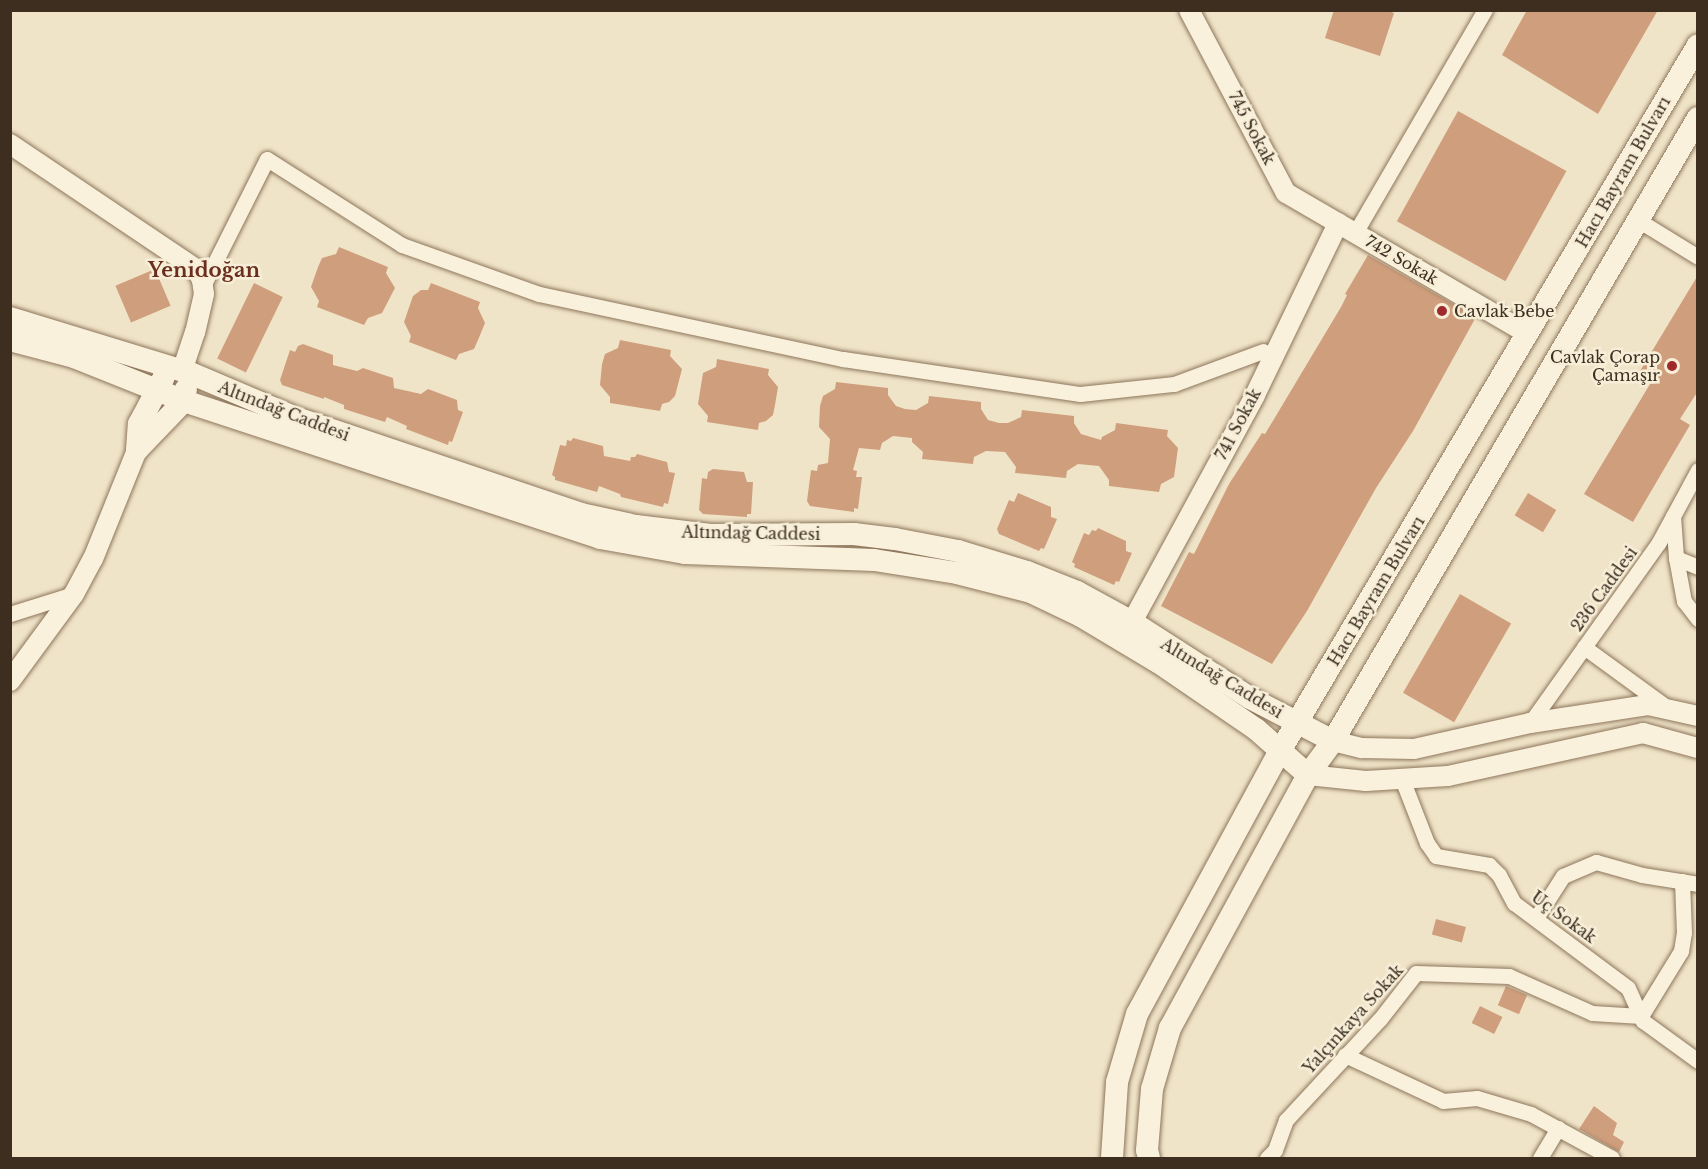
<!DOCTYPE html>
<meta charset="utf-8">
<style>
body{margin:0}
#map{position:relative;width:1708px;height:1169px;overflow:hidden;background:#f0e4c8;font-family:"Libre Baskerville",serif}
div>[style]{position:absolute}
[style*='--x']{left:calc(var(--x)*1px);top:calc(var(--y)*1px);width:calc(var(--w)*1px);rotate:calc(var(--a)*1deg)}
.building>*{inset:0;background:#cf9f7d;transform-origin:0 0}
.roads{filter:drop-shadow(0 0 2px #8d765c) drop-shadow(0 0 2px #8d765c)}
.minor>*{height:15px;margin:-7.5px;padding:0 7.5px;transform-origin:7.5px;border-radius:7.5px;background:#faf1dc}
.tertiary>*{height:20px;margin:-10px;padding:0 10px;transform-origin:10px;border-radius:10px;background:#faf1dc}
.secondary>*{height:22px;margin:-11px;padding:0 11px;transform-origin:11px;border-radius:11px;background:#faf1dc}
.dots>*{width:16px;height:16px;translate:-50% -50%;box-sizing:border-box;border:3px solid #f7eed8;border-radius:50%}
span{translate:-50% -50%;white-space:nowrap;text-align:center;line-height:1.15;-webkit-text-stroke:5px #f7eed8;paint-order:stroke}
.street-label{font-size:16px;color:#3d2e20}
.poi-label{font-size:16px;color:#3d2e20}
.left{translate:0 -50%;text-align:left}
.right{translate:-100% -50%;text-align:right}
.quarter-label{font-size:20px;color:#6b2e1e;font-weight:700}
.frame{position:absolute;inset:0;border:12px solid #3d2e20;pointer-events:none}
</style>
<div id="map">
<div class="building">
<i style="clip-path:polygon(1334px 10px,1386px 10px,1394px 13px,1380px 56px,1325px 38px)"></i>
<i style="clip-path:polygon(1527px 10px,1658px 10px,1598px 114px,1502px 55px)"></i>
<i style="left:1458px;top:111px;width:124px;height:126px;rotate:29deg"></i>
<i style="clip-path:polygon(339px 247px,388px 267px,386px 273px,395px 288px,382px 313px,368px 318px,364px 325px,317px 307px,319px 301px,311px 287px,318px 267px,322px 258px,336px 254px)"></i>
<i style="clip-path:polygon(1368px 255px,1476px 317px,1413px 431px,1376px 488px,1307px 611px,1272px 664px,1161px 606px,1189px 552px,1194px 554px,1229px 484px,1262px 433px,1265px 434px,1341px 307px,1347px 295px,1345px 294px)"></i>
<i style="left:155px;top:269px;width:40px;height:43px;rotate:67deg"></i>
<i style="clip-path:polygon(1698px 275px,1698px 391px,1680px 419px,1690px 425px,1633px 522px,1584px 494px,1653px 379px,1640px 371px)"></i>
<i style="left:254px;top:283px;width:32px;height:84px;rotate:26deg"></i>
<i style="clip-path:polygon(431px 283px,480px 302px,478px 308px,485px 323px,478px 340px,474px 349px,459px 354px,456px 360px,409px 342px,411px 336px,404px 322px,413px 296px,421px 290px,428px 290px)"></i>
<i style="clip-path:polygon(620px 340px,671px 350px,670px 356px,682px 369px,675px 396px,669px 402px,662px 404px,660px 411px,610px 403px,610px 397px,600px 385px,602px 364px,605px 354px,618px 348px)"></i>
<i style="clip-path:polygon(303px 344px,333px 355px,333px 365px,357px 371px,363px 368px,393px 378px,394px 388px,421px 394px,428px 389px,457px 400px,458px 410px,463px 412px,452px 442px,449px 441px,448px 445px,406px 429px,407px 426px,387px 417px,385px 422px,344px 409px,344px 405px,324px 397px,324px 399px,282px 385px,280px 380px,290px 350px,295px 352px,298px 346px)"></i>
<i style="clip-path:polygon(717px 359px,769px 369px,768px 375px,778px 387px,775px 405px,773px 415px,766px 421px,759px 423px,758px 430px,707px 422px,708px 416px,698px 404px,703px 373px,716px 367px)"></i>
<i style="clip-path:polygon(836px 382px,888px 388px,888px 395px,896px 406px,905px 409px,916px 410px,928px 403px,929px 396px,981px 402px,981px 409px,988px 420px,999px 423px,1008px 423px,1021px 417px,1022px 410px,1074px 416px,1074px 423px,1081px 434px,1101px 440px,1102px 437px,1115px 430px,1116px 423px,1168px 430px,1167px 436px,1178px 448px,1174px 477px,1161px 484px,1159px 492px,1109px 486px,1109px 480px,1099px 466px,1078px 464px,1067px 471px,1066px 478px,1015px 473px,1016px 467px,1005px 452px,986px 451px,974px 457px,973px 464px,922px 459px,923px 452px,912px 442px,912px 438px,893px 436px,882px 443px,880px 450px,859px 448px,853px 470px,857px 471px,856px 477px,862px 477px,858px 509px,854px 508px,854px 512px,810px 506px,807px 501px,811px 470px,817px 471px,818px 465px,828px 463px,830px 439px,819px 427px,820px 406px,823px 396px,835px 389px)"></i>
<i style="clip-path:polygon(573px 438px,603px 446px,604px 456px,630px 461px,631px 457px,635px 457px,637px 454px,667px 462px,669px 472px,675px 473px,668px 504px,664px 503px,663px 507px,621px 497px,620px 494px,599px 486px,597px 492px,555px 480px,555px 477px,552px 475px,560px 445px,566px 446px,567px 440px,571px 441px)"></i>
<i style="clip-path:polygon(713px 469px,744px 472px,747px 482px,753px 482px,751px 514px,747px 514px,747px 517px,703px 514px,699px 510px,702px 478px,707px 479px,708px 472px)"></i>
<i style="clip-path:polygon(1018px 493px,1051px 507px,1051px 517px,1057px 519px,1044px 549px,1041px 548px,1039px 551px,999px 534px,997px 529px,1009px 500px,1014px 502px)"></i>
<i style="left:1528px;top:493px;width:33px;height:26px;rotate:31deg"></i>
<i style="clip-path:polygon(1098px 528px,1126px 541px,1126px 551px,1132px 553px,1119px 582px,1116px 581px,1114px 585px,1074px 567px,1075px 564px,1072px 562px,1084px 533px,1089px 535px,1092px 530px,1096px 531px)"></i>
<i style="left:1460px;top:594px;width:59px;height:114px;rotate:30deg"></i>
<i style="left:1436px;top:919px;width:31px;height:16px;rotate:15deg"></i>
<i style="left:1506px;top:986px;width:23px;height:21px;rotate:23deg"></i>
<i style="left:1480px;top:1006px;width:25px;height:19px;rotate:26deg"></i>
<i style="clip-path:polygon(1594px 1106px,1617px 1123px,1613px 1135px,1624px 1142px,1619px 1152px,1579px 1129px)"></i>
</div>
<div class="roads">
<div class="minor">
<i style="--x:1638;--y:220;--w:70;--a:31.7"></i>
<i style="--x:1355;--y:233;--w:258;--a:-59.8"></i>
<i style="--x:203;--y:286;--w:142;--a:-63.3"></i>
<i style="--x:267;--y:159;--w:160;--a:32.5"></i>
<i style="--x:402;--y:245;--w:145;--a:19.7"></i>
<i style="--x:539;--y:294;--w:311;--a:12.1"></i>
<i style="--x:843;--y:359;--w:240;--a:8.4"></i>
<i style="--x:1080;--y:394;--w:95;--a:-6.1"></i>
<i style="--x:1174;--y:384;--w:95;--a:-20.3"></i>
<i style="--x:1673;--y:516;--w:42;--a:85.9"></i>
<i style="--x:1676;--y:558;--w:44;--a:79.5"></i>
<i style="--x:1684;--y:601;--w:23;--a:52"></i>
<i style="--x:1676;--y:558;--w:24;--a:22"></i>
<i style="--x:10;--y:614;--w:67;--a:-17.4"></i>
<i style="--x:1584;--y:647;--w:100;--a:36.1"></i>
<i style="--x:1530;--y:723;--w:222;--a:-54.5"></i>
<i style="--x:1659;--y:542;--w:82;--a:-61.6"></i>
<i style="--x:1402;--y:779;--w:69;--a:68.7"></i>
<i style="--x:1427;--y:843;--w:16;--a:55"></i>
<i style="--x:1436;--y:856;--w:54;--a:9.6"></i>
<i style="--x:1489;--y:865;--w:14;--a:45"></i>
<i style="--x:1499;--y:875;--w:32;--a:62"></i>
<i style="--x:1514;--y:903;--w:142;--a:36.7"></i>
<i style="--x:1628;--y:988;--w:36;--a:66"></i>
<i style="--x:1643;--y:1021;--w:68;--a:36"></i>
<i style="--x:1536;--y:918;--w:50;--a:-57.3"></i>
<i style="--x:1563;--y:876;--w:36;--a:-23"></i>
<i style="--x:1596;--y:862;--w:48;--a:15.8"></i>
<i style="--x:1642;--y:875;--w:57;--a:9.1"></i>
<i style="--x:1641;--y:1016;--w:76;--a:-58.4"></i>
<i style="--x:1681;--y:951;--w:18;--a:-81"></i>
<i style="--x:1684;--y:933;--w:52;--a:-92.2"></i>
<i style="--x:1345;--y:1055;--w:108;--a:25.1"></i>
<i style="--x:1443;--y:1101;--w:34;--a:-5"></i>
<i style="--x:1477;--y:1098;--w:56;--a:16.5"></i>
<i style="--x:1531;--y:1114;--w:92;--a:28.5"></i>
<i style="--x:1267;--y:1158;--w:11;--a:-45"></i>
<i style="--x:1275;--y:1150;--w:32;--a:-70"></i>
<i style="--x:1286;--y:1120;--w:138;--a:-47.1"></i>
<i style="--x:1380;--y:1019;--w:58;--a:-52"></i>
<i style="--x:1416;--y:973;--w:93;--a:1.8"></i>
<i style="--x:1509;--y:976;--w:91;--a:24"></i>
<i style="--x:1592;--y:1013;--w:49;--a:3.5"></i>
<i style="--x:1540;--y:1158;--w:35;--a:-59"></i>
</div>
<div class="tertiary">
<i style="--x:1189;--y:10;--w:207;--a:62.1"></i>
<i style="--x:1286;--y:193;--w:280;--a:30.2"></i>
<i style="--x:10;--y:144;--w:224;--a:33.9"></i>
<i style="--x:196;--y:269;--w:13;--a:61"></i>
<i style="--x:202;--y:280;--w:14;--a:82"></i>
<i style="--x:204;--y:294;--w:39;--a:103"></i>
<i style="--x:195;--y:332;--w:41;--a:108.4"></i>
<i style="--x:1132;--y:622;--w:258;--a:-61.5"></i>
<i style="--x:1255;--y:395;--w:191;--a:-64.2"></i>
<i style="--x:10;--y:681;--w:108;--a:-53.7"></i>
<i style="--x:74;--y:594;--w:40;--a:-62"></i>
<i style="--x:93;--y:559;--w:118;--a:-68"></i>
<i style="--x:1333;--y:741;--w:30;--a:14"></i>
<i style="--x:1362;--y:748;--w:52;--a:1.1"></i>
<i style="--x:1414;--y:749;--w:119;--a:-12.6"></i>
<i style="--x:1530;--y:723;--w:119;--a:-8.7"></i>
<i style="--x:1648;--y:705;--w:51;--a:12.4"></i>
<i style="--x:1308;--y:775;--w:58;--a:5.9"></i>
<i style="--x:1366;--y:781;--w:82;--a:-3.5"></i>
<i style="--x:1448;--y:776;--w:200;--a:-12.4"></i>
<i style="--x:1643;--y:733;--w:57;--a:15.3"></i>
</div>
<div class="secondary">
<i style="--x:10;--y:318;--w:188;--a:17"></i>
<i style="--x:190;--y:373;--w:115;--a:23"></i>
<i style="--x:296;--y:418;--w:301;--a:18.6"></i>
<i style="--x:581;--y:514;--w:56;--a:12.3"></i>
<i style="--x:636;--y:526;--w:77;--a:6.8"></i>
<i style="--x:712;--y:535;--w:142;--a:-0.4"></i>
<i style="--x:854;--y:534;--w:41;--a:7"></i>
<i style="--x:895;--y:539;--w:64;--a:10.8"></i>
<i style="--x:958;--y:551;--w:72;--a:16.9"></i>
<i style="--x:1027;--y:572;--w:54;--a:21.8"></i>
<i style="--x:1077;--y:592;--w:63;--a:28.6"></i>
<i style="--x:1132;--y:622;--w:140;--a:32.8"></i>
<i style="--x:1250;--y:698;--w:93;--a:27.4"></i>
<i style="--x:10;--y:340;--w:66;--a:14.9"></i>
<i style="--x:74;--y:357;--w:118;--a:21.8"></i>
<i style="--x:184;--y:401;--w:438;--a:18.2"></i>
<i style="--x:600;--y:538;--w:86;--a:10"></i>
<i style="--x:685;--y:553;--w:189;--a:2.1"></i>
<i style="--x:874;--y:560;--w:84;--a:8.9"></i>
<i style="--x:957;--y:573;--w:76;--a:14.4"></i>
<i style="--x:1031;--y:592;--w:55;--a:25.6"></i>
<i style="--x:1081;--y:616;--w:90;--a:30.9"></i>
<i style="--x:1158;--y:662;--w:119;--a:34.4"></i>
<i style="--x:1256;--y:729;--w:69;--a:41.5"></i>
<i style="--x:137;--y:450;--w:68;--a:-46.2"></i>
<i style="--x:184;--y:401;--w:12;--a:-81"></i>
<i style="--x:137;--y:450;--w:26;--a:-86"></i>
<i style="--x:139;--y:424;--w:53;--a:-62"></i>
<i style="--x:1112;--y:1158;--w:76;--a:-86.2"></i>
<i style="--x:1117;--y:1082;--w:71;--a:-73.6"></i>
<i style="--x:1137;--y:1014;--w:299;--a:-61.5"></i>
<i style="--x:1280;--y:751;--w:820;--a:-59.37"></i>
<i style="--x:1149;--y:1158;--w:8;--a:-104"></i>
<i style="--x:1147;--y:1150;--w:61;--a:-85.3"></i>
<i style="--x:1152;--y:1089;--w:64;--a:-73.6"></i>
<i style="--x:1170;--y:1028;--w:288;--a:-61.4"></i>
<i style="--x:1308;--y:775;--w:42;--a:-53.7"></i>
<i style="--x:1333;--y:741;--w:722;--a:-59.64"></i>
</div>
</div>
<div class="dots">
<i style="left:1442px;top:311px;background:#9e2a2b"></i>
<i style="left:1672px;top:366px;background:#9e2a2b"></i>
</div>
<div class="street-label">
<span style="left:1252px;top:128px;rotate:62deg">745 Sokak</span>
<span style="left:1623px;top:172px;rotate:-60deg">Hacı Bayram Bulvarı</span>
<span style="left:1402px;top:260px;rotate:30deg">742 Sokak</span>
<span style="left:284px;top:411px;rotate:21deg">Altındağ Caddesi</span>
<span style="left:1238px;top:424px;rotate:-62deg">741 Sokak</span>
<span style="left:751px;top:533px;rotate:1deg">Altındağ Caddesi</span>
<span style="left:1604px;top:589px;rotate:-54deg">236 Caddesi</span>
<span style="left:1376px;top:591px;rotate:-59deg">Hacı Bayram Bulvarı</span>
<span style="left:1222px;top:678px;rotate:31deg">Altındağ Caddesi</span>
<span style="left:1564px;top:917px;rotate:36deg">Uç Sokak</span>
<span style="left:1353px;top:1019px;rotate:-48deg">Yalçınkaya Sokak</span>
</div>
<div class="poi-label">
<span class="left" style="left:1454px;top:311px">Cavlak Bebe</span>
<span class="right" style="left:1660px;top:366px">Cavlak Çorap<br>Çamaşır</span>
</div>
<div class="quarter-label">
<span style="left:204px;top:270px">Yenidoğan</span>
</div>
<div class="frame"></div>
</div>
